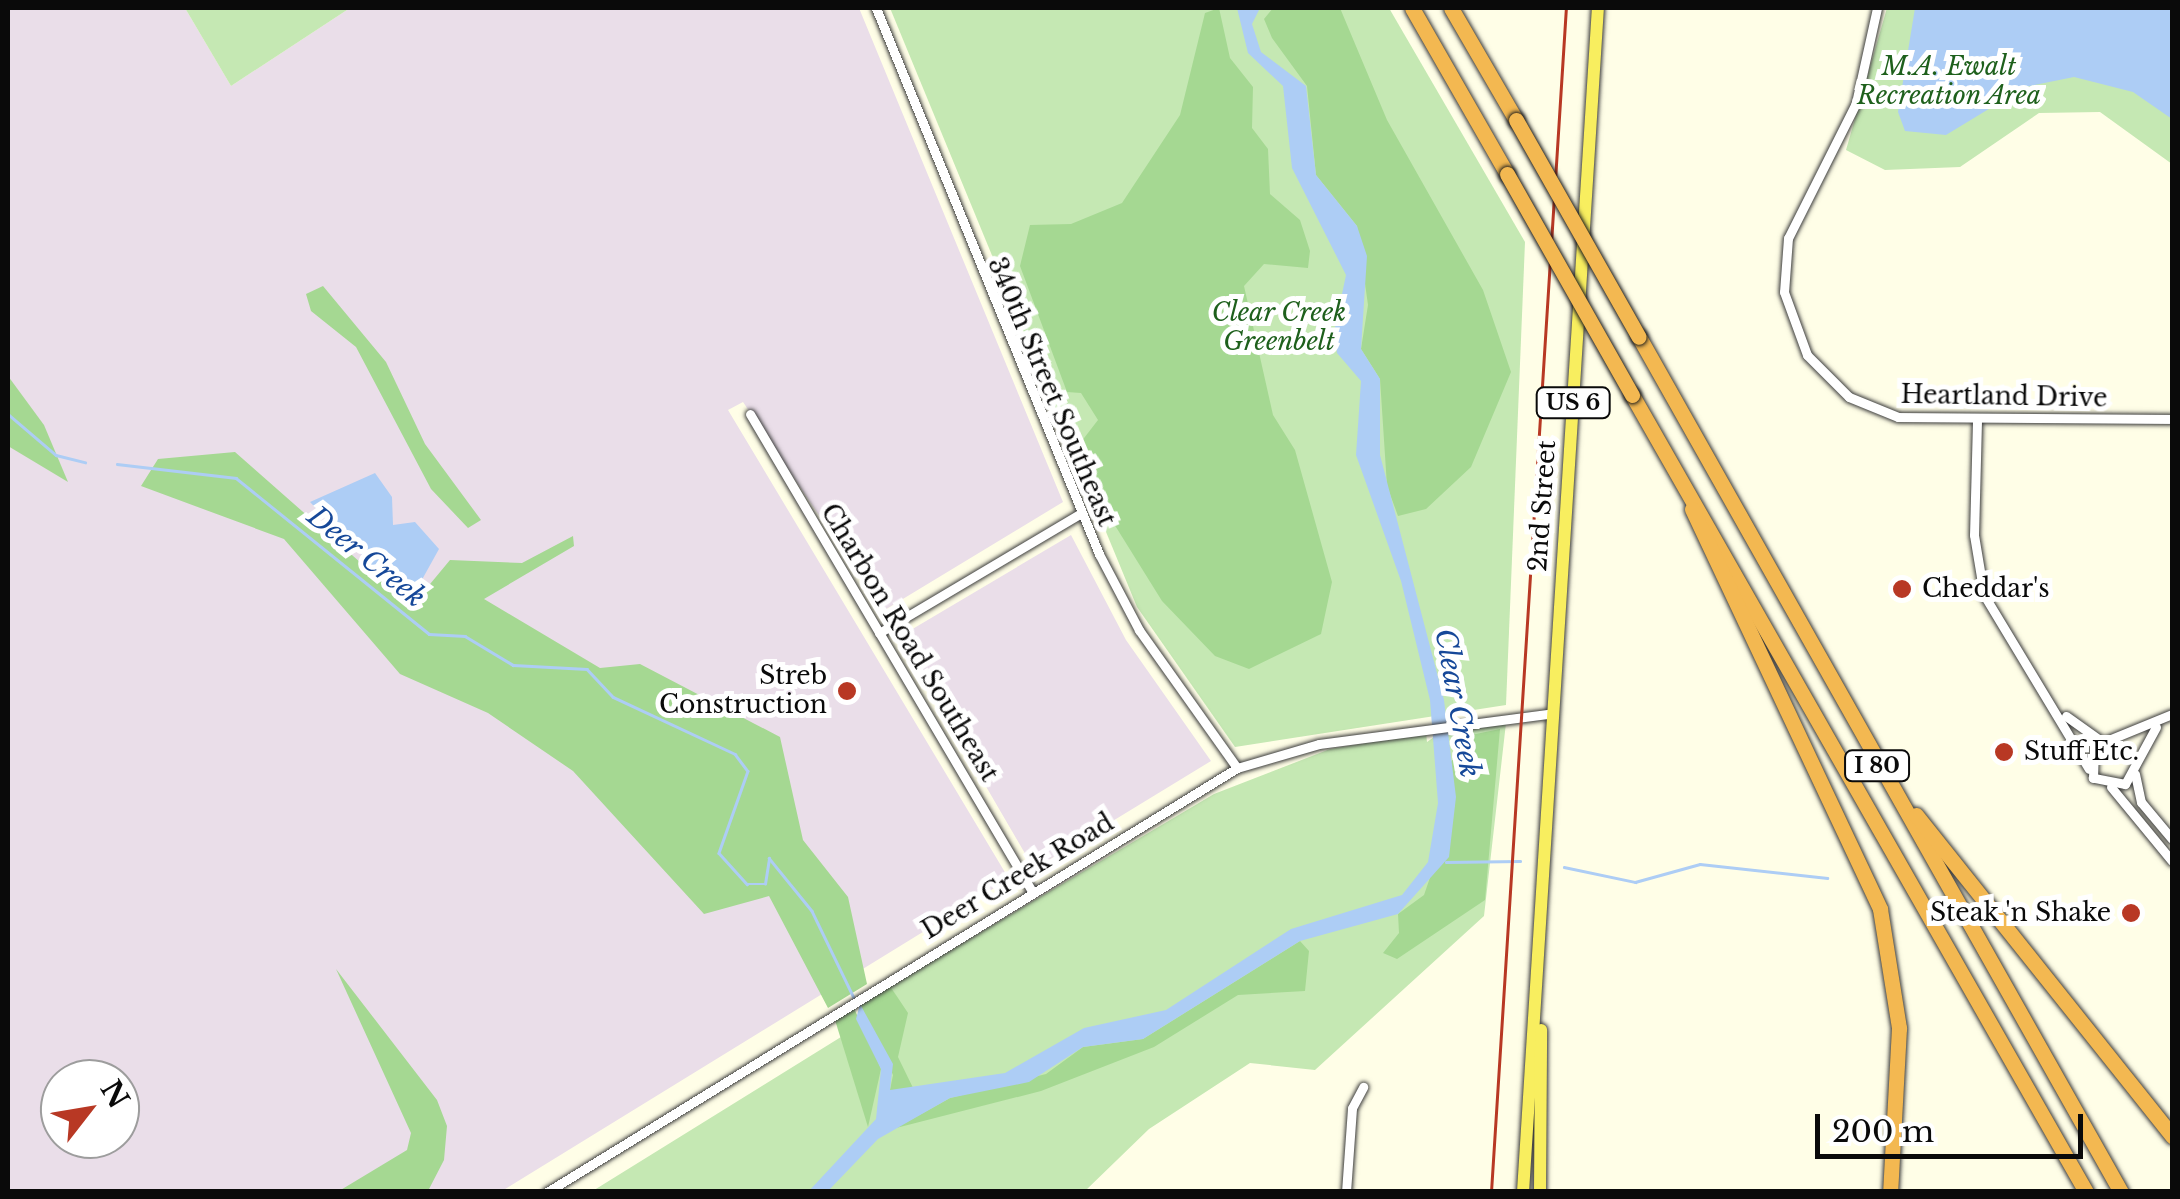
<!DOCTYPE html>
<style>
body{margin:0}
#map{position:relative;width:2180px;height:1199px;overflow:hidden;background:#fffee7;font-family:"Libre Baskerville",serif}
div>[style]{position:absolute}
[style*='--x']{left:calc(var(--x)*1px);top:calc(var(--y)*1px);width:calc(var(--w)*1px);rotate:calc(var(--a)*1deg)}
.industrial>*{inset:0;background:#eadee9}
.green>*{inset:0;background:#c5e8b3}
.forest>*{inset:0;background:#a5d892}
.water>*{inset:0;background:#adcdf5}
.stream>*{height:2.5px;margin:-1.25px;padding:0 1.25px;transform-origin:1.25px;border-radius:1.25px;background:#adcdf5}
.roads{filter:drop-shadow(0 0 2px #3d3d3d) drop-shadow(0 0 2px #3d3d3d)}
.minor>*{height:9px;margin:-4.5px;padding:0 4.5px;transform-origin:4.5px;border-radius:4.5px;background:#fff}
.primary>*{height:12px;margin:-6px;padding:0 6px;transform-origin:6px;border-radius:6px;background:#f8ee5f}
.motorway>*{height:15px;margin:-7.5px;padding:0 7.5px;transform-origin:7.5px;border-radius:7.5px;background:#f3b851}
.rail>*{height:2.5px;margin:-1.25px;padding:0 1.25px;transform-origin:1.25px;border-radius:1.25px;background:#b83824}
.bridges{filter:drop-shadow(0 0 2px #1b1b1b) drop-shadow(0 0 2px #1b1b1b)}
.motorway-bridge>*{height:15px;margin:-7.5px;padding:0 7.5px;transform-origin:7.5px;border-radius:7.5px;background:#f3b851}
.dots>*{width:28px;height:28px;translate:-50% -50%;box-sizing:border-box;border:5px solid #fff;border-radius:50%}
span{translate:-50% -50%;white-space:nowrap;text-align:center;line-height:1.15;-webkit-text-stroke:10px #fff;paint-order:stroke}
.shield-label span{padding:2px 8px;background:#fff;border:2px solid;border-radius:8px;-webkit-text-stroke-width:0}
.shield-label{font-size:22px;color:#0a0a0a;font-weight:700}
.park-label{font-size:25px;color:#1e601c;font-style:italic}
.street-label{font-size:25px;color:#0a0a0a}
.poi-label{font-size:25px;color:#0a0a0a}
.left{translate:0 -50%;text-align:left}
.right{translate:-100% -50%;text-align:right}
.water-label{font-size:28px;color:#164899;font-style:italic}
.frame{position:absolute;inset:0;border:10px solid #0a0a0a;pointer-events:none}
.north{position:absolute;left:40px;top:1059px;width:100px;height:100px;box-sizing:border-box;background:#fff;border:2px solid #9d9d9d;border-radius:50%;rotate:59deg;font-size:28px;font-weight:700;line-height:40px;text-align:center;color:#0a0a0a}
.north::after{content:'';display:block;margin:auto;width:35px;height:45px;background:#b83824;clip-path:polygon(50% 0,100% 100%,50% 72%,0 100%)}
.scale{position:absolute;left:1815px;top:1114px;width:268px;height:45px;box-sizing:border-box;border:5px solid #0a0a0a;border-top:0;padding-left:12px;font-size:30px;line-height:35px;white-space:nowrap;color:#0a0a0a;-webkit-text-stroke:8px #fff;paint-order:stroke}
</style>
<div id="map">
<div class="industrial">
<i style="clip-path:polygon(evenodd,8px 8px,185px 8px,231px 86px,350px 8px,859px 8px,1063px 502px,883px 611px,743px 402px,728px 410px,1009px 879px,502px 1191px,8px 1191px,8px 8px,60px 1079px,120px 1079px,120px 1139px,60px 1139px,60px 1079px)"></i>
<i style="clip-path:polygon(1071px 535px,1126px 640px,1211px 761px,1034px 869px,899px 637px)"></i>
</div>
<div class="green">
<i style="clip-path:polygon(185px 8px,350px 8px,231px 86px)"></i>
<i style="clip-path:polygon(890px 8px,1389px 8px,1525px 242px,1506px 705px,1235px 747px,1137px 607px)"></i>
<i style="clip-path:polygon(1887px 8px,2172px 8px,2172px 164px,2100px 112px,2039px 113px,1960px 167px,1885px 170px,1846px 150px)"></i>
<i style="clip-path:polygon(1506px 723px,1484px 916px,1315px 1070px,1250px 1063px,1149px 1129px,1085px 1191px,591px 1192px,899px 1001px,890px 986px,1214px 794px,1330px 749px,1426px 733px,1427px 742px,1444px 730px)"></i>
</div>
<div class="forest">
<i style="clip-path:polygon(1219px 8px,1230px 58px,1253px 87px,1252px 128px,1268px 149px,1270px 194px,1300px 220px,1310px 251px,1308px 268px,1264px 264px,1244px 286px,1273px 415px,1295px 450px,1332px 582px,1321px 634px,1249px 669px,1215px 656px,1162px 601px,1106px 511px,1081px 442px,1098px 420px,1081px 393px,1067px 392px,1020px 266px,1030px 225px,1071px 224px,1122px 203px,1180px 115px,1205px 13px)"></i>
<i style="clip-path:polygon(1273px 8px,1340px 8px,1387px 120px,1483px 290px,1511px 372px,1471px 467px,1426px 509px,1398px 516px,1387px 486px,1380px 379px,1361px 349px,1368px 305px,1357px 226px,1316px 175px,1307px 86px,1272px 38px,1264px 19px)"></i>
<i style="clip-path:polygon(323px 286px,386px 362px,425px 444px,481px 520px,468px 528px,431px 489px,356px 347px,311px 311px,306px 294px)"></i>
<i style="clip-path:polygon(8px 376px,44px 425px,68px 482px,8px 446px)"></i>
<i style="clip-path:polygon(235px 452px,411px 607px,450px 560px,522px 563px,573px 536px,574px 546px,484px 599px,600px 668px,640px 664px,780px 737px,803px 840px,848px 897px,867px 984px,828px 1008px,769px 896px,704px 914px,573px 771px,488px 713px,400px 674px,284px 539px,141px 486px,158px 459px)"></i>
<i style="clip-path:polygon(1500px 729px,1485px 900px,1397px 959px,1383px 953px,1399px 933px,1398px 914px,1424px 895px,1455px 805px,1448px 766px,1471px 735px)"></i>
<i style="clip-path:polygon(1300px 941px,1309px 951px,1305px 991px,1238px 995px,1154px 1047px,1041px 1091px,896px 1128px,950px 1098px,1046px 1074px,1083px 1047px,1143px 1039px)"></i>
<i style="clip-path:polygon(336px 969px,437px 1100px,447px 1126px,444px 1160px,428px 1191px,339px 1191px,407px 1150px,411px 1133px)"></i>
<i style="clip-path:polygon(890px 986px,908px 1013px,898px 1057px,915px 1092px,890px 1090px,893px 1075px,860px 1004px)"></i>
<i style="clip-path:polygon(854px 1008px,881px 1069px,868px 1127px,835px 1020px)"></i>
</div>
<div class="water">
<i style="clip-path:polygon(1237px 8px,1260px 8px,1252px 24px,1261px 52px,1306px 86px,1316px 175px,1357px 226px,1367px 256px,1361px 349px,1380px 379px,1380px 455px,1444px 700px,1456px 797px,1449px 857px,1398px 914px,1300px 941px,1143px 1039px,1083px 1047px,1029px 1082px,950px 1098px,878px 1139px,828px 1191px,808px 1192px,876px 1119px,881px 1069px,856px 1019px,860px 1004px,893px 1064px,890px 1090px,1005px 1073px,1084px 1028px,1166px 1010px,1291px 929px,1402px 895px,1428px 862px,1438px 803px,1430px 700px,1401px 581px,1356px 455px,1361px 381px,1337px 353px,1334px 332px,1346px 275px,1292px 168px,1283px 86px,1248px 53px)"></i>
<i style="clip-path:polygon(1915px 8px,2172px 8px,2172px 119px,2133px 92px,2074px 77px,2025px 87px,1946px 135px,1905px 131px,1898px 112px)"></i>
<i style="clip-path:polygon(375px 473px,392px 497px,393px 525px,415px 522px,439px 549px,414px 594px,402px 596px,310px 502px)"></i>
</div>
<div class="stream">
<i style="--x:8;--y:414;--w:63;--a:40.5"></i>
<i style="--x:56;--y:455;--w:30;--a:14"></i>
<i style="--x:117;--y:464;--w:120;--a:6.7"></i>
<i style="--x:236;--y:478;--w:248;--a:38.9"></i>
<i style="--x:429;--y:634;--w:36;--a:3"></i>
<i style="--x:465;--y:636;--w:56;--a:31.1"></i>
<i style="--x:513;--y:665;--w:74;--a:3.1"></i>
<i style="--x:587;--y:669;--w:38;--a:47"></i>
<i style="--x:613;--y:697;--w:135;--a:25"></i>
<i style="--x:735;--y:754;--w:21;--a:53"></i>
<i style="--x:748;--y:771;--w:87;--a:109.5"></i>
<i style="--x:719;--y:853;--w:42;--a:47.9"></i>
<i style="--x:747;--y:884;--w:18;--a:0"></i>
<i style="--x:765;--y:884;--w:26;--a:-81"></i>
<i style="--x:769;--y:858;--w:68;--a:50.9"></i>
<i style="--x:812;--y:911;--w:99;--a:64.2"></i>
<i style="--x:1446;--y:862;--w:74;--a:-0.8"></i>
<i style="--x:1564;--y:867;--w:73;--a:11.9"></i>
<i style="--x:1635;--y:882;--w:67;--a:-15.5"></i>
<i style="--x:1700;--y:864;--w:128;--a:6.3"></i>
</div>
<div class="roads">
<div class="minor">
<i style="--x:876;--y:8;--w:590;--a:67.78"></i>
<i style="--x:1099;--y:554;--w:86;--a:62.2"></i>
<i style="--x:1139;--y:630;--w:169;--a:54.6"></i>
<i style="--x:1877;--y:8;--w:97;--a:102.5"></i>
<i style="--x:1856;--y:103;--w:151;--a:116.7"></i>
<i style="--x:1788;--y:238;--w:54;--a:94.2"></i>
<i style="--x:1784;--y:292;--w:67;--a:69.9"></i>
<i style="--x:1807;--y:355;--w:59;--a:45"></i>
<i style="--x:1849;--y:397;--w:53;--a:22.2"></i>
<i style="--x:1898;--y:417;--w:274;--a:0.4"></i>
<i style="--x:750;--y:414;--w:556;--a:59.42"></i>
<i style="--x:1977;--y:421;--w:114;--a:91.5"></i>
<i style="--x:1974;--y:535;--w:61;--a:80.5"></i>
<i style="--x:1984;--y:595;--w:203;--a:58.9"></i>
<i style="--x:879;--y:633;--w:235;--a:-30.7"></i>
<i style="--x:2066;--y:716;--w:43;--a:35.5"></i>
<i style="--x:2156;--y:727;--w:65;--a:118.5"></i>
<i style="--x:2125;--y:784;--w:33;--a:-169"></i>
<i style="--x:2093;--y:778;--w:32;--a:-88"></i>
<i style="--x:2094;--y:746;--w:84;--a:-22.3"></i>
<i style="--x:2135;--y:774;--w:29;--a:78"></i>
<i style="--x:2141;--y:802;--w:48;--a:50"></i>
<i style="--x:2111;--y:787;--w:96;--a:50.5"></i>
<i style="--x:547;--y:1192;--w:810;--a:-31.57"></i>
<i style="--x:1237;--y:768;--w:85;--a:-16.3"></i>
<i style="--x:1319;--y:744;--w:236;--a:-7.5"></i>
<i style="--x:1346;--y:1192;--w:84;--a:-85.9"></i>
<i style="--x:1352;--y:1108;--w:24;--a:-62"></i>
</div>
<div class="primary">
<i style="--x:1523;--y:1192;--w:1186;--a:-86.38"></i>
<i style="--x:1540;--y:1192;--w:162;--a:-89.6"></i>
</div>
<div class="motorway">
<i style="--x:1412;--y:8;--w:191;--a:60.2"></i>
<i style="--x:1451;--y:8;--w:129;--a:59.9"></i>
<i style="--x:1639;--y:337;--w:982;--a:60.59"></i>
<i style="--x:1632;--y:395;--w:917;--a:60.33"></i>
<i style="--x:1692;--y:509;--w:442;--a:64.8"></i>
<i style="--x:1880;--y:909;--w:121;--a:80.9"></i>
<i style="--x:1899;--y:1028;--w:164;--a:93.1"></i>
<i style="--x:1916;--y:815;--w:411;--a:51.4"></i>
</div>
</div>
<div class="rail">
<i style="--x:1491;--y:1192;--w:1186;--a:-86.38"></i>
</div>
<div class="bridges">
<div class="motorway-bridge">
<i style="--x:1516;--y:120;--w:249;--a:60.5"></i>
<i style="--x:1507;--y:174;--w:254;--a:60.5"></i>
</div>
</div>
<div class="dots">
<i style="left:1902px;top:589px;background:#b83824"></i>
<i style="left:847px;top:691px;background:#b83824"></i>
<i style="left:2004px;top:752px;background:#b83824"></i>
<i style="left:2131px;top:913px;background:#b83824"></i>
</div>
<div class="shield-label">
<span style="left:1573px;top:403px">US 6</span>
<span style="left:1877px;top:766px">I 80</span>
</div>
<div class="park-label">
<span style="left:1949px;top:82px">M.A. Ewalt<br>Recreation Area</span>
<span style="left:1279px;top:328px">Clear Creek<br>Greenbelt</span>
</div>
<div class="street-label">
<span style="left:1051px;top:392px;rotate:67deg">340th Street Southeast</span>
<span style="left:2004px;top:397px;rotate:1deg">Heartland Drive</span>
<span style="left:1543px;top:506px;rotate:-86deg">2nd Street</span>
<span style="left:909px;top:643px;rotate:59deg">Charbon Road Southeast</span>
<span style="left:1018px;top:877px;rotate:-31deg">Deer Creek Road</span>
</div>
<div class="poi-label">
<span class="left" style="left:1922px;top:589px">Cheddar's</span>
<span class="right" style="left:827px;top:691px">Streb<br>Construction</span>
<span class="left" style="left:2024px;top:752px">Stuff Etc.</span>
<span class="right" style="left:2111px;top:913px">Steak 'n Shake</span>
</div>
<div class="water-label">
<span style="left:366px;top:557px;rotate:39deg">Deer Creek</span>
<span style="left:1457px;top:703px;rotate:80deg">Clear Creek</span>
</div>
<div class="frame"></div>
<div class="north">N</div>
<div class="scale">200 m</div>
</div>
